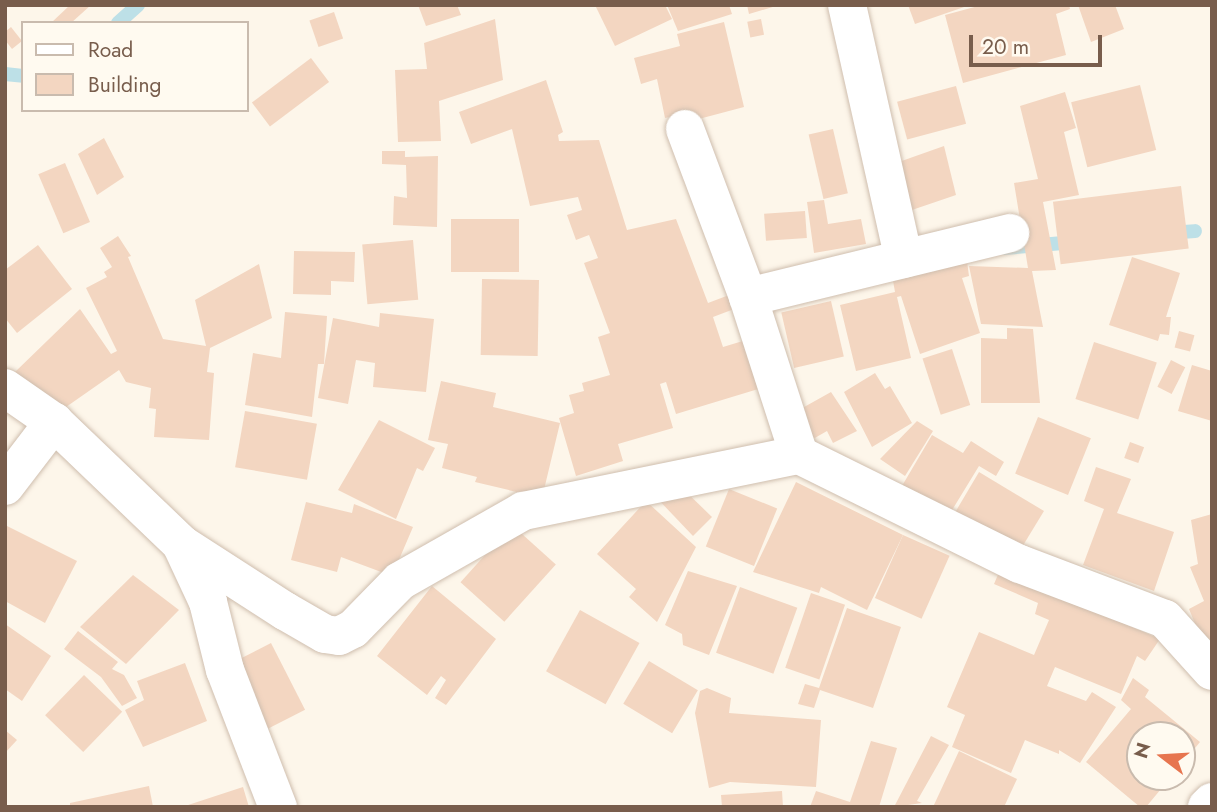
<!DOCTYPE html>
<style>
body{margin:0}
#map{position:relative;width:1217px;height:812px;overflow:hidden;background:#fdf6ea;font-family:Jost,sans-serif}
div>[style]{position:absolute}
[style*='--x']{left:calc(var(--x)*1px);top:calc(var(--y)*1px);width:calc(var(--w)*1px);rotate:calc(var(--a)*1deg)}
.stream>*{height:14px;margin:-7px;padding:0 7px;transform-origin:7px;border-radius:7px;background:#bde0e7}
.building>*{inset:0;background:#f3d6c1;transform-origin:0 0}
.roads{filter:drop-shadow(0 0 2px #cfbeae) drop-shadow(0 0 2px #cfbeae)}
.minor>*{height:38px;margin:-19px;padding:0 19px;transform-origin:19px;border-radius:19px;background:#fff}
span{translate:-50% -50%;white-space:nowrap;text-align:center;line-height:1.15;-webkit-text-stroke:5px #fffaf0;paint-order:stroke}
.frame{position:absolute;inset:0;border:7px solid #785d4c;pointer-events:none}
.legend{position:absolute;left:21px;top:21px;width:228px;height:91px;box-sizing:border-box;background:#fffaf0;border:2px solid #c9bbae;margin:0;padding:9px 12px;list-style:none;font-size:21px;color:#785d4c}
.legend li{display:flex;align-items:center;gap:14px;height:35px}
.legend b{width:35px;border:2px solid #c9bbae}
.north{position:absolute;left:1126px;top:721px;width:70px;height:70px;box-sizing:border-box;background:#fffaf0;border:2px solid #c9bbae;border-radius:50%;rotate:287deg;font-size:19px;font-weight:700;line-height:28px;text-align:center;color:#785d4c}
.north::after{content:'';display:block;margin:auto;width:24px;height:32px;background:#e7754f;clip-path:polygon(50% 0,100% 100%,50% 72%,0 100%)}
.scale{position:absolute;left:969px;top:35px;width:133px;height:32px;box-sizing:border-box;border:4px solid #785d4c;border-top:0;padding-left:9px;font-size:21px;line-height:24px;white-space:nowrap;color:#785d4c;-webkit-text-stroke:5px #fffaf0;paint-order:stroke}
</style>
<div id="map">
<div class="stream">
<i style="--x:118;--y:23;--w:27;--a:-42"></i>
<i style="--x:5;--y:74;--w:18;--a:6"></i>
<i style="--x:1168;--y:233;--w:27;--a:-4"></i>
<i style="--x:1005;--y:248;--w:70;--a:-4.9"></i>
</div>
<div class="building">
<i style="clip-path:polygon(70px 5px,91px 5px,71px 23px,51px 23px)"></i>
<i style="clip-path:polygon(418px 5px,457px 5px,461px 15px,426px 26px)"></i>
<i style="clip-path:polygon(595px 5px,665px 5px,672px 19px,615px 46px)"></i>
<i style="clip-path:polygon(667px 5px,729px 5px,732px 14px,678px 31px)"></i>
<i style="clip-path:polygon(747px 5px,776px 5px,776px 6px,749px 14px)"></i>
<i style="clip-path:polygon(908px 5px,967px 5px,967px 6px,915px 24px)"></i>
<i style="clip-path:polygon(982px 5px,1069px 5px,1070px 9px,1056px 14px,1066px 55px,963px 83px,945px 15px)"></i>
<i style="clip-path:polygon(1078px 5px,1115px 5px,1124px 29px,1091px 42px)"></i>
<i style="left:334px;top:12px;width:28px;height:26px;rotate:71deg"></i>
<i style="clip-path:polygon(495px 19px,503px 80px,439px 101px,441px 141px,398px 142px,395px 70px,427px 69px,424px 43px)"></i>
<i style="left:761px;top:19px;width:16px;height:14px;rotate:79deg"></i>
<i style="clip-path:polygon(724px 22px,744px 107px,695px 120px,693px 112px,665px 118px,657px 79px,641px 84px,634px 58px,680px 46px,677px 34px)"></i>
<i style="clip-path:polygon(11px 27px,22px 41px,12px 49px,5px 40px,5px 32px)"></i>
<i style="left:311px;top:58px;width:30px;height:74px;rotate:53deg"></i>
<i style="clip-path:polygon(546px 80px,563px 132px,558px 135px,559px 141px,599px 140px,627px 230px,676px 219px,708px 303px,737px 292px,742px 306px,713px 317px,723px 347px,756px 337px,771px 385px,676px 414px,666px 382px,660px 384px,673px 428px,618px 444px,623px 461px,576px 476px,559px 418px,574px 413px,569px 395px,584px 391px,582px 383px,610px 375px,598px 337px,610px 333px,584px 263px,598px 258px,589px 235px,576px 240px,567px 215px,582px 210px,578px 197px,530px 206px,512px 129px,471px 144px,459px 112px)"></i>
<i style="left:1140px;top:85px;width:67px;height:71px;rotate:76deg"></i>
<i style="left:956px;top:86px;width:39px;height:61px;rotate:75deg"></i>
<i style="clip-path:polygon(1065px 92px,1076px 128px,1064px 132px,1079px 195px,1043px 202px,1056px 270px,1032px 271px,1043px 327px,981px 324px,969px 266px,1028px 268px,1014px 183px,1038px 179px,1020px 106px)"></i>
<i style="left:833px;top:129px;width:66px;height:25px;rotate:77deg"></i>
<i style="clip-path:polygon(104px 138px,124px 177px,97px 195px,78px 154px)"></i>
<i style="clip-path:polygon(944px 146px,956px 195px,909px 211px,896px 163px)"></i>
<i style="clip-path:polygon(382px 151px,405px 151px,405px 157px,438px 156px,437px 227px,393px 225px,394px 196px,407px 198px,406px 165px,382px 164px)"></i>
<i style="left:65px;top:163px;width:64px;height:29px;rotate:67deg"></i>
<i style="left:1181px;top:186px;width:63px;height:129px;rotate:83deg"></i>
<i style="clip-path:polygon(824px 200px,828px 224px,861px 219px,866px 244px,814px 253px,807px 202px)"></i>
<i style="left:805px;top:211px;width:27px;height:41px;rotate:86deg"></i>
<i style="left:519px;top:219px;width:53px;height:68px;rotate:90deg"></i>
<i style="clip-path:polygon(118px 236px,131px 256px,128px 257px,163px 339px,206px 346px,195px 300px,259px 264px,272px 318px,210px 348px,207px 372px,214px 373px,209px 440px,154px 437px,156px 409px,149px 408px,151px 388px,126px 382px,119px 370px,56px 414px,15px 372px,80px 309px,111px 354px,117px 351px,86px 288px,107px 277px,104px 272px,112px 267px,100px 248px)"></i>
<i style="left:413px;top:240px;width:60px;height:51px;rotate:85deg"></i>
<i style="clip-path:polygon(38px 245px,72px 289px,17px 333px,5px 318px,5px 270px)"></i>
<i style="clip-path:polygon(294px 251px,355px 252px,354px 282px,331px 281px,331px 295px,293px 294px)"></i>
<i style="clip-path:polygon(966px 254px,969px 276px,962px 278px,980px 333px,920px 354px,901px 296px,897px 297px,911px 358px,856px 371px,840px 305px,895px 292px,892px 275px)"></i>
<i style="clip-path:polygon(1132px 257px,1180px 273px,1166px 317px,1171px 317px,1169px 335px,1160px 334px,1158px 341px,1109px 325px)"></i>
<i style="left:482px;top:279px;width:57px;height:76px;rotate:1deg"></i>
<i style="left:831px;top:301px;width:57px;height:51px;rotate:77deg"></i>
<i style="clip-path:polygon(285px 312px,327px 316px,324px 364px,318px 364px,312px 417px,245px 405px,253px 353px,281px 358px)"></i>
<i style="clip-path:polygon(380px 313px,434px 319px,426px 392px,373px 387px,375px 363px,356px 360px,348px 404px,318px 398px,333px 318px,379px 327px)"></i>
<i style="clip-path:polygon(1007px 328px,1033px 329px,1040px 403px,981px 403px,981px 338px,1007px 339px)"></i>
<i style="left:1179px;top:331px;width:16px;height:17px;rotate:15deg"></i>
<i style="left:1094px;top:342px;width:66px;height:60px;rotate:18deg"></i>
<i style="left:952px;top:349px;width:59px;height:31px;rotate:72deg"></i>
<i style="left:1171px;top:360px;width:16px;height:30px;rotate:27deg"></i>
<i style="clip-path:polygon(1192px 365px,1212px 371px,1212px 421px,1178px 411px)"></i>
<i style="clip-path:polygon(875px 373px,885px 389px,890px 386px,912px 423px,872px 447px,844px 392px)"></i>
<i style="clip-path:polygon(441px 381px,496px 393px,493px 407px,560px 423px,542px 498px,475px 482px,477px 477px,442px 468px,448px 444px,428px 440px)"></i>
<i style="clip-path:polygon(831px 392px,857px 431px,833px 443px,827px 431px,813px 439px,797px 411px)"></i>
<i style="left:245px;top:411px;width:73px;height:57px;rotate:10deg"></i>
<i style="left:1038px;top:417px;width:57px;height:61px;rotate:22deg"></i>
<i style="clip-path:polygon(379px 420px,435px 448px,423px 471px,417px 468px,396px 519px,338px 490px)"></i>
<i style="clip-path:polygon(917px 421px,933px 431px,905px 476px,880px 459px)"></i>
<i style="clip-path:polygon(932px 435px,963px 453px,971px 441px,1004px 462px,996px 476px,979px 466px,946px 520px,899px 491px)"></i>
<i style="left:1130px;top:442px;width:15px;height:17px;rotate:20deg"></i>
<i style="clip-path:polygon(1096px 467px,1131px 479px,1117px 513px,1174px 532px,1154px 591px,1083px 565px,1104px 509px,1084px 501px)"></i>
<i style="clip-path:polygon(979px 472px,1044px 511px,1019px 552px,950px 521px)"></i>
<i style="clip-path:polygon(796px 482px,903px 535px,867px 610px,821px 587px,819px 593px,753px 572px)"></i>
<i style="clip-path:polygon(679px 485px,712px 517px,693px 536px,654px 495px)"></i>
<i style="left:729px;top:489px;width:52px;height:62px;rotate:22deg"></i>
<i style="clip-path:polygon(646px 501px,696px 547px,657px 622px,629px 597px,636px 589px,597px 554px)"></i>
<i style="clip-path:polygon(306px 502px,352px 513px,354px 504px,413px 527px,392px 576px,341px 557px,337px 572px,291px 560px)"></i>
<i style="clip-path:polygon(1212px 514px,1212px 665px,1189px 609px,1204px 601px,1190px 567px,1198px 564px,1191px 520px)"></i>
<i style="clip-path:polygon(5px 525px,77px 561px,45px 623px,5px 601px)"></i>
<i style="left:512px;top:525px;width:59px;height:77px;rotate:42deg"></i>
<i style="left:903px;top:535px;width:51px;height:69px;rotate:24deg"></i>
<i style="clip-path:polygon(1000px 570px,1160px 639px,1145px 661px,1137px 656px,1121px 694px,1055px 667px,1047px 686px,1086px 701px,1092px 692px,1116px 707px,1080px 763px,1059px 750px,1059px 754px,1025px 740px,1011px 773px,952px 747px,965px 715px,947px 707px,979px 632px,1034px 655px,1049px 620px,1035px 614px,1038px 603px,994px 584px)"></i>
<i style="clip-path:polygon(688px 571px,737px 586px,709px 655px,683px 645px,682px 634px,665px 625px)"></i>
<i style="clip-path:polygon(133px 575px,179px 610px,126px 664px,80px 627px)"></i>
<i style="clip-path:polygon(432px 586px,496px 639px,446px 705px,435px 698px,446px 680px,441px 676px,427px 695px,377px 656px)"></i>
<i style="left:740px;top:587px;width:61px;height:70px;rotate:20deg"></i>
<i style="left:811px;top:593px;width:36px;height:79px;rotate:19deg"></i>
<i style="clip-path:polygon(847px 608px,901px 627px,873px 708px,820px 690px,814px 708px,798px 704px,805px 684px,819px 688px)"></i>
<i style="left:580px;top:610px;width:68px;height:70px;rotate:29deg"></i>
<i style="clip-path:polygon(5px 624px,51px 656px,22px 701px,5px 689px)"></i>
<i style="clip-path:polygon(78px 631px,118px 662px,112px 669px,124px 675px,137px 698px,122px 706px,101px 677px,64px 649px)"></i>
<i style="left:271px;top:643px;width:75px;height:50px;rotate:63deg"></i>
<i style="left:649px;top:661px;width:57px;height:50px;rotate:31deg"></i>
<i style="clip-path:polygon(185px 663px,207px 721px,143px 747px,125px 710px,144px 700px,137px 681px)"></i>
<i style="left:84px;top:675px;width:53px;height:56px;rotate:44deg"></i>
<i style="clip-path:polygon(1133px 678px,1149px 690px,1145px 697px,1200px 742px,1182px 764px,1182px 735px,1140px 735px,1140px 777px,1171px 777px,1146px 807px,1140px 807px,1086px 762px,1131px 709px,1121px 700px)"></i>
<i style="clip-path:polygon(707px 688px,731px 698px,729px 713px,821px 720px,816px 787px,730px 782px,709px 788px,695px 713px,700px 691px)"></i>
<i style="clip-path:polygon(5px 730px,17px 740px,5px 753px)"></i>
<i style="clip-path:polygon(931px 736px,949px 745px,917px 801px,922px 803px,894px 807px)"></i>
<i style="clip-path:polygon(871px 741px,897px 748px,879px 807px,810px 807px,816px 791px,850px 802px)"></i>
<i style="clip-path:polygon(959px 751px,1017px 779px,1004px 807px,933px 807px)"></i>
<i style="clip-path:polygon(149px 786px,153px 807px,70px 807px,70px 803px)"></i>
<i style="clip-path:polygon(243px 787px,249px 807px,185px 807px,185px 806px)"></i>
<i style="clip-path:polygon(782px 791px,783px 807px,722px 807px,721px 795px)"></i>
</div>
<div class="roads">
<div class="minor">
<i style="--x:847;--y:5;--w:260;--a:77.4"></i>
<i style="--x:685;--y:129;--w:179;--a:69.4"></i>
<i style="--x:748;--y:297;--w:166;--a:72.1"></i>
<i style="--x:748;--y:297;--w:270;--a:-13.7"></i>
<i style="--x:5;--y:388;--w:60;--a:34.8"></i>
<i style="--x:54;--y:422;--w:176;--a:43.8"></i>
<i style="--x:181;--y:544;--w:64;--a:65"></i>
<i style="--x:208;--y:602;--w:70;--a:76"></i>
<i style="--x:225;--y:670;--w:147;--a:68.9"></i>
<i style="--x:5;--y:486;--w:81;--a:-52.6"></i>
<i style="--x:181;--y:544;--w:124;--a:32.8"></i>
<i style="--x:285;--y:611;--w:46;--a:29.9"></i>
<i style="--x:325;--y:634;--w:14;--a:8"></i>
<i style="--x:339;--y:636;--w:16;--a:-27"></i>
<i style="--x:353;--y:629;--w:67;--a:-45.6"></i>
<i style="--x:400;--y:581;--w:142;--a:-29.6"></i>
<i style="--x:523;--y:511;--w:282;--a:-11.5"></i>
<i style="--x:799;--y:455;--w:246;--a:26.3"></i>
<i style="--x:1020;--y:564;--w:155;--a:20.8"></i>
<i style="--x:1165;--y:619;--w:70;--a:47.9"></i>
<i style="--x:1207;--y:807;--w:7;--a:-45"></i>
</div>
</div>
<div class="frame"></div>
<ul class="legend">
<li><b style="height:9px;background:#fff"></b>Road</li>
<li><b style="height:19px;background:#f3d6c1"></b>Building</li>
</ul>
<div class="north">N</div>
<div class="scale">20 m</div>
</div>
